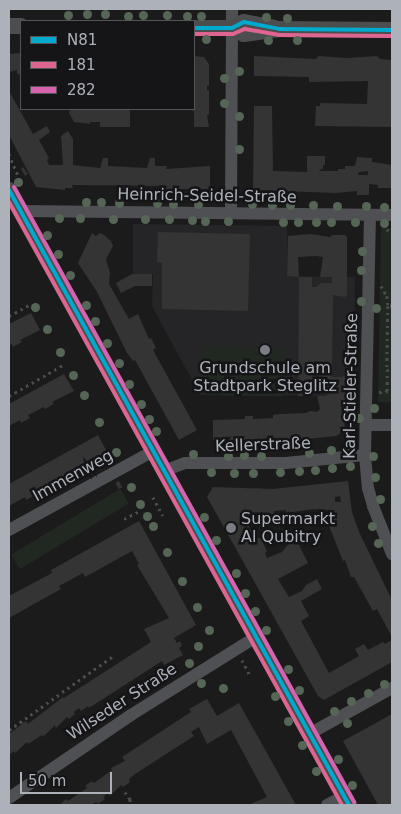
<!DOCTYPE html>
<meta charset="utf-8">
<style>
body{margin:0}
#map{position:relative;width:401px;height:814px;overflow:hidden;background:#1b1b1b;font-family:"DejaVu Sans",sans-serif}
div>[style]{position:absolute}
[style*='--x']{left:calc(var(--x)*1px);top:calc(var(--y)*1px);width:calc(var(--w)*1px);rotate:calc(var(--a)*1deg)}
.built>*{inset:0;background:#252527}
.green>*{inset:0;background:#212821;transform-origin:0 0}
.building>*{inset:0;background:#343435;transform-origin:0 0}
.path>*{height:2.5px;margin-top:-1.25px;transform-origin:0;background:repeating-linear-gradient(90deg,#4b4c4e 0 2.5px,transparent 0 6.5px)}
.minor>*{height:12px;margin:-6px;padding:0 6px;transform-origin:6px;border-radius:6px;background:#4f5053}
.major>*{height:16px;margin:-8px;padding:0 8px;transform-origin:8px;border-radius:8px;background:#4c4d4f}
.bus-1>*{height:4px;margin:-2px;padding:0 2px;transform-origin:2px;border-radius:2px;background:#00a9ce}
.bus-2>*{height:4px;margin:-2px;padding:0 2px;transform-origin:2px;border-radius:2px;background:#de6592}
.bus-3>*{height:4px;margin:-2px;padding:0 2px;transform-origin:2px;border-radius:2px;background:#d763ae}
.trees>*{width:9px;height:9px;margin:-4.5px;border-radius:50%;background:#566656}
.dots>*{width:14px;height:14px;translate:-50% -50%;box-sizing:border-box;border:2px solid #151517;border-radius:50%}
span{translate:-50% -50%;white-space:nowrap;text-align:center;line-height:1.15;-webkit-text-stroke:5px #151517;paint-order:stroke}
.street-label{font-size:16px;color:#adb2ba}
.poi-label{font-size:16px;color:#adb2ba}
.left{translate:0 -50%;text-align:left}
.frame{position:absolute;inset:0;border:10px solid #adb2ba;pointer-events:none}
.legend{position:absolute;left:20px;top:20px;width:175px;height:90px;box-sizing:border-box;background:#151517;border:1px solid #525458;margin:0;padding:6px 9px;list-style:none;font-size:15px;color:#adb2ba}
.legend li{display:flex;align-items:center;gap:10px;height:25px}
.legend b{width:25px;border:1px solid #525458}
.scale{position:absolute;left:20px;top:772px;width:92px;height:22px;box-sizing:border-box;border:2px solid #adb2ba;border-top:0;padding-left:6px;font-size:15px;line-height:18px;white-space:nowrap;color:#adb2ba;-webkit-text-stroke:4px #151517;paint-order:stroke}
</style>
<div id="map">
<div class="built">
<i style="clip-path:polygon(133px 224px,287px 226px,287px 276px,355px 277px,354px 396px,200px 395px,152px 306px,153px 274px,133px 274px)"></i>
</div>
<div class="green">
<i style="clip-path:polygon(381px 228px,392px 228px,392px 402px,378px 402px)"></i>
<i style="left:204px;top:347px;width:79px;height:48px;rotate:1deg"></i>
<i style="left:120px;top:489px;width:17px;height:127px;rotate:59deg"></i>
</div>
<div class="building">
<i style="clip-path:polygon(21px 53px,21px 74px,17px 74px,17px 70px,9px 72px,9px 54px)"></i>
<i style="clip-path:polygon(194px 56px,204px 57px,209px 64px,209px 86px,207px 86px,207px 90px,209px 90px,209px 115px,207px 115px,209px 127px,194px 127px,194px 111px,192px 111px,194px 109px)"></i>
<i style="clip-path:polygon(254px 56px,316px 59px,318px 56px,347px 58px,377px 56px,380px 59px,392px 60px,392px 127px,315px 126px,316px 106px,320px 106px,320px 103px,367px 104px,368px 81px,309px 82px,309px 77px,254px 76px)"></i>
<i style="clip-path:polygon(9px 91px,33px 134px,47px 126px,50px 132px,39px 140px,49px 158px,47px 160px,49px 165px,63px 165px,61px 136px,68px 131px,73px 139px,73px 165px,100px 168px,103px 158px,108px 158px,108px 166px,147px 168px,150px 158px,155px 158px,155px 166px,167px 166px,166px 169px,210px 166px,210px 189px,166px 189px,167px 186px,72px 185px,73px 188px,65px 188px,65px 190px,36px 187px,9px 135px)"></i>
<i style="clip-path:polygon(evenodd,254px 106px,272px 106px,273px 171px,307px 172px,307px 156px,325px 156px,325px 165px,323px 165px,323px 169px,319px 170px,320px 171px,338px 171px,338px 169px,345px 169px,345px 166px,355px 166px,357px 157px,372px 158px,372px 162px,392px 165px,392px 188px,378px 188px,378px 185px,369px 184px,369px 195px,357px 195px,357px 191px,336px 193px,253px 190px,254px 106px,368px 171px,368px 175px,358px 175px,359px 172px,368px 171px)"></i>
<i style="clip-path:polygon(70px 109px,130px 109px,130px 127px,100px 127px,100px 122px,90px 122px,90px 124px,74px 122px,69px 113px)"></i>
<i style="clip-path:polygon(23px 167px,28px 174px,25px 176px,21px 169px)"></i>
<i style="clip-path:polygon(158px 232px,250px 234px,248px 311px,162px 309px,162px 263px,157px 262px)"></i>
<i style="clip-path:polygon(92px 233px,96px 236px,100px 233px,104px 235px,111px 241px,113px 246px,106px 259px,110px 273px,109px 284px,129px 319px,138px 314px,149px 339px,151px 338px,156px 348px,153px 350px,197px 430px,179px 440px,135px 360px,133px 361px,127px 353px,97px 292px,78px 263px)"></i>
<i style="clip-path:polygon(evenodd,310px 234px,330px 237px,332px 235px,345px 235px,347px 237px,347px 295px,345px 297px,333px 295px,332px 377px,342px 377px,344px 375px,347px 378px,344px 431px,336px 436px,297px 440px,213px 440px,213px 420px,245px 419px,245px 416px,253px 416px,253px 419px,273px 418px,273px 415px,280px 414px,306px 413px,310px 411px,317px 412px,320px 409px,317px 396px,327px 396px,328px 388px,320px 387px,318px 384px,311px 384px,311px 396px,298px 396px,299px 277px,287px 276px,288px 236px,310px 234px,316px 256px,323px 257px,320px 277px,332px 277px,332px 283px,321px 283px,317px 287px,312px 287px,312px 277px,299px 277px,298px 257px,316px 256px)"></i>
<i style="clip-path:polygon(132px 274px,152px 274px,152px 286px,135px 286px,121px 293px,116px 283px)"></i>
<i style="clip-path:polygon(31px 313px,40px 330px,20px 340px,22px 342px,13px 347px,12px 344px,9px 346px,9px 324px)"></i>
<i style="clip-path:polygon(64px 374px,74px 391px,52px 402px,54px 404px,45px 409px,44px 407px,28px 415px,30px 418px,21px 423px,20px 420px,9px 426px,9px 404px)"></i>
<i style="clip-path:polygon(98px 435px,107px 452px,86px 463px,88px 466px,79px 471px,77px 468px,60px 478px,61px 481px,52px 485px,51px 483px,34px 492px,35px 495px,26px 500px,25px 497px,9px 506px,9px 484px)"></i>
<i style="left:119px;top:481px;width:7px;height:4px;rotate:63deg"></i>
<i style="clip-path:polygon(evenodd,348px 481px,352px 512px,359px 532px,392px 600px,392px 637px,377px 609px,373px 611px,354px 577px,351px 577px,345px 560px,343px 561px,329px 526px,328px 510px,314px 509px,286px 513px,286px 510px,274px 511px,274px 514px,259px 515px,259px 513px,244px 512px,243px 516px,255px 538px,261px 538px,267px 552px,265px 553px,267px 558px,282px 552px,291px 541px,297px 541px,308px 563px,278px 579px,289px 597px,302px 591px,306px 585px,317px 579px,322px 589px,301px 601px,309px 616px,301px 621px,329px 673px,359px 656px,355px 649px,364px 644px,368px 650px,383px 642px,385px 644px,392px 640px,392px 662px,324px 700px,318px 696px,207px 497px,213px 487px,273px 489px,348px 481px,340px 496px,341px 502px,335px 502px,335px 497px,340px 496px)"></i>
<i style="clip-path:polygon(139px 521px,196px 625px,174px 638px,177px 643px,180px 641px,182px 646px,179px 648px,183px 655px,164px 665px,162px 661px,89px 708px,88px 706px,81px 711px,79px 708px,74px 712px,75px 714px,69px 719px,67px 717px,56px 728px,55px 725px,43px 737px,42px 735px,28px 744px,27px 742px,15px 753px,14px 751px,9px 755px,9px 734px,26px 721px,28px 724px,63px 697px,64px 698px,151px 642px,144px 629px,169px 618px,137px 565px,139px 564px,132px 551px,85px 577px,83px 573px,59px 586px,61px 589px,9px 618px,9px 596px,52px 573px,51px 570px)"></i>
<i style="clip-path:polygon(207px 699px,217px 716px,239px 703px,296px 805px,248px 805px,267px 797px,231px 730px,207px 744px,199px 727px,191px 732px,194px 736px,135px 774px,129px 779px,130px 782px,123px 787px,121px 785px,110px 796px,108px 793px,103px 797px,105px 799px,98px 804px,96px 802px,91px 805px,60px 805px,66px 799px,68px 801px,87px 788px,85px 786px,92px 781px,94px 783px,112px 770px,111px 768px,125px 761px,122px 757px,191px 712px,189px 709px)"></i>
<i style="clip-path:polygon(392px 714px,392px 805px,378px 805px,343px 741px)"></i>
</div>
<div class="path">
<i style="--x:9;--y:154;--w:28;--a:67"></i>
<i style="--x:387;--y:229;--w:7;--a:45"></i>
<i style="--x:381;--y:286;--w:12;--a:59"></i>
<i style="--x:387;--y:296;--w:10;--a:84"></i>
<i style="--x:392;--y:306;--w:4;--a:180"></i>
<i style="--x:388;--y:306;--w:64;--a:90.9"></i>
<i style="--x:387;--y:370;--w:5;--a:0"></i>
<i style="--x:9;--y:316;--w:23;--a:-29"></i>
<i style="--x:387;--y:391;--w:21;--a:-90"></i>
<i style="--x:379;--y:392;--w:13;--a:-4"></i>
<i style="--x:9;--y:396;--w:62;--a:-29.9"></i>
<i style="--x:153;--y:497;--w:21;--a:62"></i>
<i style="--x:124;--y:519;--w:17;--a:-28"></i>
<i style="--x:242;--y:660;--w:17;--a:62"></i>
<i style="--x:9;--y:730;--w:128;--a:-35.4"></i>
<i style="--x:125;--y:792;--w:9;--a:54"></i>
<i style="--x:130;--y:799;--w:6;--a:81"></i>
</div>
<div class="minor">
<i style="--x:21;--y:211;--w:371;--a:0.6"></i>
<i style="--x:231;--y:213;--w:204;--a:-89.7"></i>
<i style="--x:370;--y:215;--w:240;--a:91.2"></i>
<i style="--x:365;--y:455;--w:33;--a:85"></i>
<i style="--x:368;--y:488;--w:19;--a:74"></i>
<i style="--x:373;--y:506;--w:52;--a:68.4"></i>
<i style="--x:366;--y:425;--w:26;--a:0"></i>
<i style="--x:164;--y:471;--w:22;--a:-21"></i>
<i style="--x:185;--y:463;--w:101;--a:0"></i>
<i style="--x:286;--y:463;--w:79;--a:-5.8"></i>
<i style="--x:9;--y:530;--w:164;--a:-28.7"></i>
<i style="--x:309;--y:734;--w:95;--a:-29"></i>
<i style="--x:9;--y:798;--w:148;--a:-34.2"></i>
<i style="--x:131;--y:715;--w:147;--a:-32"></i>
<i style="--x:327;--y:805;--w:19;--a:-28"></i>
</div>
<div class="major">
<i style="--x:9;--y:26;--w:12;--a:0"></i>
<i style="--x:194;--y:28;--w:38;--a:0"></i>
<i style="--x:232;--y:28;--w:13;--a:27"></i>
<i style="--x:244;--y:34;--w:35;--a:-8"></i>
<i style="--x:279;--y:29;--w:113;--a:0.5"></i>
<i style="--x:232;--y:28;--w:13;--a:-27"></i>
<i style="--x:244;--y:22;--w:31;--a:11"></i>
<i style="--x:9;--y:190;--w:703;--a:61.06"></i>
</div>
<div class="bus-1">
<i style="--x:194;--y:28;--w:38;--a:0"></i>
<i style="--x:232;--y:28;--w:13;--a:-27"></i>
<i style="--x:244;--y:22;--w:36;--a:11"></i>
<i style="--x:279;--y:29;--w:113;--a:0.5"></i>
<i style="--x:9;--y:190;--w:703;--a:61.06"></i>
</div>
<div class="bus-2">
<i style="--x:194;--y:34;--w:39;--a:0"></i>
<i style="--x:233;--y:34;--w:13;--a:-23"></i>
<i style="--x:245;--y:29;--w:35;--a:10"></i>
<i style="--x:279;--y:35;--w:113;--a:0.5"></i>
<i style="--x:9;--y:202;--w:689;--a:61.09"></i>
</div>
<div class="bus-3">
<i style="--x:14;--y:187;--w:703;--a:61.06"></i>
</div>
<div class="trees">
<i style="left:87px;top:14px"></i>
<i style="left:105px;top:14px"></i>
<i style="left:68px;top:15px"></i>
<i style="left:143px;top:15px"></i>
<i style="left:167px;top:15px"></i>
<i style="left:128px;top:16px"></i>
<i style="left:187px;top:16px"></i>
<i style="left:201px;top:16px"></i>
<i style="left:266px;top:17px"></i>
<i style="left:287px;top:18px"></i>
<i style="left:206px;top:39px"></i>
<i style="left:268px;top:40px"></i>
<i style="left:297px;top:40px"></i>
<i style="left:239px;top:71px"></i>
<i style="left:224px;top:78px"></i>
<i style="left:224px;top:103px"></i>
<i style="left:239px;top:116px"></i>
<i style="left:239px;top:149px"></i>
<i style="left:18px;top:182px"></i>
<i style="left:86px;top:202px"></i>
<i style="left:101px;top:202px"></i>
<i style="left:119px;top:203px"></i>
<i style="left:157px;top:203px"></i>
<i style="left:173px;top:204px"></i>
<i style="left:198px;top:204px"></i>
<i style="left:252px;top:204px"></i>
<i style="left:272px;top:205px"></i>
<i style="left:290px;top:205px"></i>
<i style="left:313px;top:205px"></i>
<i style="left:337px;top:206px"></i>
<i style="left:366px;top:206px"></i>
<i style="left:384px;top:207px"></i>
<i style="left:59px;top:218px"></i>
<i style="left:80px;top:218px"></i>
<i style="left:113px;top:219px"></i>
<i style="left:145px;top:219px"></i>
<i style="left:169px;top:219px"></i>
<i style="left:192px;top:220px"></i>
<i style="left:205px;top:221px"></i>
<i style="left:228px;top:221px"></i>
<i style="left:283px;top:222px"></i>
<i style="left:298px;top:222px"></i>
<i style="left:316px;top:222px"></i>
<i style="left:331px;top:222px"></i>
<i style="left:355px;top:222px"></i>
<i style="left:384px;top:223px"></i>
<i style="left:47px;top:235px"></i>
<i style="left:362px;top:251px"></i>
<i style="left:58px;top:254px"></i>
<i style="left:361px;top:270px"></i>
<i style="left:70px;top:275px"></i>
<i style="left:361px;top:301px"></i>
<i style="left:86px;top:305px"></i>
<i style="left:35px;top:307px"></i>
<i style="left:376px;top:308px"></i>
<i style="left:95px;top:321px"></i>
<i style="left:47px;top:329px"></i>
<i style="left:107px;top:343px"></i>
<i style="left:60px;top:352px"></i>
<i style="left:119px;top:363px"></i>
<i style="left:73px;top:375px"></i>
<i style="left:129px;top:384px"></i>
<i style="left:84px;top:395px"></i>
<i style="left:141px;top:404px"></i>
<i style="left:374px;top:408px"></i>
<i style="left:359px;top:418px"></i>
<i style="left:149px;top:419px"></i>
<i style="left:99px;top:422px"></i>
<i style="left:156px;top:431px"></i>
<i style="left:348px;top:448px"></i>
<i style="left:331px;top:450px"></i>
<i style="left:116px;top:452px"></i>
<i style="left:309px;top:453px"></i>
<i style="left:193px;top:454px"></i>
<i style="left:244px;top:455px"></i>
<i style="left:228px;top:456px"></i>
<i style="left:261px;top:456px"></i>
<i style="left:373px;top:456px"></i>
<i style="left:350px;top:466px"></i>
<i style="left:332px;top:468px"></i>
<i style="left:315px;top:470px"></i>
<i style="left:299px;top:471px"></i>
<i style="left:211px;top:472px"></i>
<i style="left:280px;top:472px"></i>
<i style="left:234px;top:473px"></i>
<i style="left:253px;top:473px"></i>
<i style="left:375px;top:477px"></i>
<i style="left:131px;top:487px"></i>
<i style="left:380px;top:499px"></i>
<i style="left:140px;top:504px"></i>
<i style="left:147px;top:516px"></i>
<i style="left:204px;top:517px"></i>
<i style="left:153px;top:526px"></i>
<i style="left:372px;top:526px"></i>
<i style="left:216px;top:540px"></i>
<i style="left:378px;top:543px"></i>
<i style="left:167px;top:552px"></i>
<i style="left:236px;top:573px"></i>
<i style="left:182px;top:581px"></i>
<i style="left:245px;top:593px"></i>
<i style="left:197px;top:607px"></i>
<i style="left:255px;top:611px"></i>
<i style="left:209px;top:630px"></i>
<i style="left:266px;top:630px"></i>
<i style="left:198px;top:646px"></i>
<i style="left:189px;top:663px"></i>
<i style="left:288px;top:669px"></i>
<i style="left:201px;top:683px"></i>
<i style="left:384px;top:684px"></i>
<i style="left:223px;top:688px"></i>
<i style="left:299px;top:690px"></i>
<i style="left:368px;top:693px"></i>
<i style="left:275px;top:696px"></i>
<i style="left:351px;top:701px"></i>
<i style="left:334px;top:711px"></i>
<i style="left:288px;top:721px"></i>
<i style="left:347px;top:723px"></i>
<i style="left:302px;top:745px"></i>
<i style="left:338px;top:759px"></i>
<i style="left:316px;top:771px"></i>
<i style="left:352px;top:785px"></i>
</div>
<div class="dots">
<i style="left:265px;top:350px;background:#7a7d82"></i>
<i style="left:231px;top:528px;background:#7a7d82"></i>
</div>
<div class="street-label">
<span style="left:207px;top:196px;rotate:1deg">Heinrich-Seidel-Straße</span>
<span style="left:351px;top:386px;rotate:-89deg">Karl-Stieler-Straße</span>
<span style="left:263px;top:445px;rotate:-2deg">Kellerstraße</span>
<span style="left:73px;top:476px;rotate:-29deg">Immenweg</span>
<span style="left:122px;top:702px;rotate:-33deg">Wilseder Straße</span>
</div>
<div class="poi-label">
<span style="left:265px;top:377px">Grundschule am<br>Stadtpark Steglitz</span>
<span class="left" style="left:241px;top:528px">Supermarkt<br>Al Qubitry</span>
</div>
<div class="frame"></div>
<ul class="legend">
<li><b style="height:6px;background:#00a9ce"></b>N81</li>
<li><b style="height:6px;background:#de6592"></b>181</li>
<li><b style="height:6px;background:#d763ae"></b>282</li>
</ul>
<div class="scale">50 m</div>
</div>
